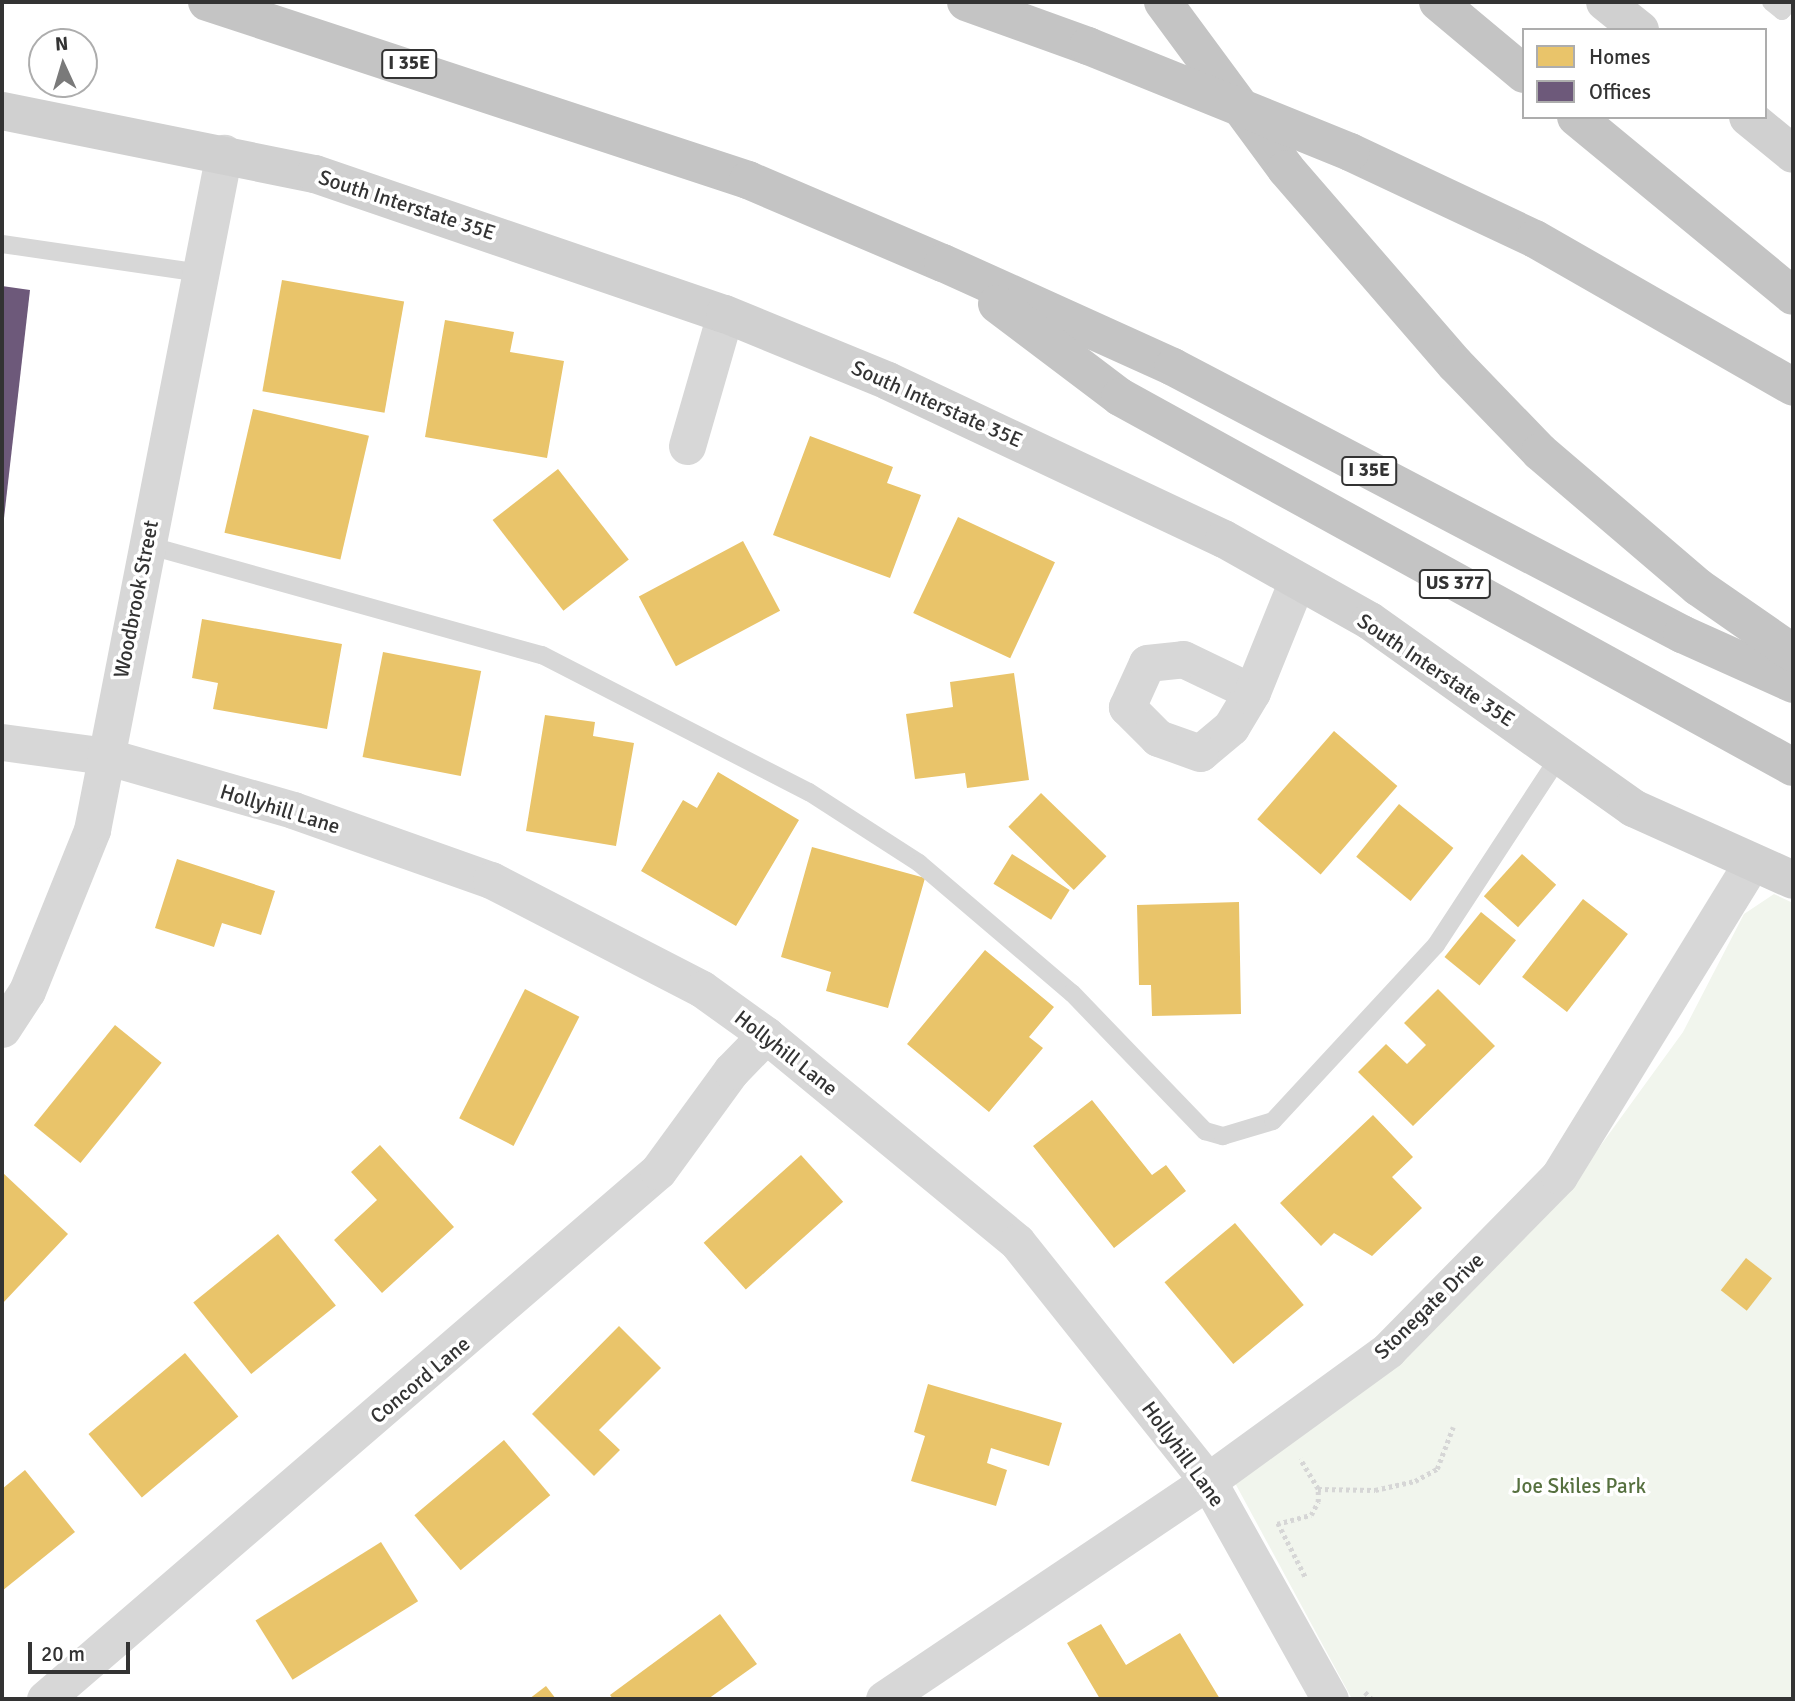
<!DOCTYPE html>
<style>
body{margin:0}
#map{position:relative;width:1795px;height:1701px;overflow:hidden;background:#fff;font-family:Signika,sans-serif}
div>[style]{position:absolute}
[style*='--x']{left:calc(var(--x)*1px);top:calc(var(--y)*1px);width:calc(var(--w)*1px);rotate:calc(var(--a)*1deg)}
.green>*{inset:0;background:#f1f5ed}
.homes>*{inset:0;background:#e9c46a;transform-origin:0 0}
.offices>*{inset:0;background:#6d597a}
.path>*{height:4.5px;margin-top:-2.25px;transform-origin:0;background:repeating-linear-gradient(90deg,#d6d6d6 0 3.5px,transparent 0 7px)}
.lane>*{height:18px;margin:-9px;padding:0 9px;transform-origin:9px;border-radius:9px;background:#d7d7d7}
.street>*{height:37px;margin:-18.5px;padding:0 18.5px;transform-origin:18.5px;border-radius:18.5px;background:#d7d7d7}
.secondary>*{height:38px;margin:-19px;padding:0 19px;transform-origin:19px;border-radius:19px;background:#d0d0d0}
.highway>*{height:38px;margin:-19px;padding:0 19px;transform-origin:19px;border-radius:19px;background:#c4c4c4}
.highway-bridge>*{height:38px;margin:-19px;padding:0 19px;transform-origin:19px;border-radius:19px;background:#c4c4c4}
span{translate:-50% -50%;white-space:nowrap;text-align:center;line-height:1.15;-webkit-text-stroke:7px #fff;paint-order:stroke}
.shield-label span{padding:2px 5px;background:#fff;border:2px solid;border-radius:5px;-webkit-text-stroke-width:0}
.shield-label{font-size:19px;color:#333;font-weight:700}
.street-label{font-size:21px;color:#333}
.park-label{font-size:21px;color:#56703f}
.frame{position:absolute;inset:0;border:4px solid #333;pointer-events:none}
.legend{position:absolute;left:1522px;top:28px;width:245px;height:91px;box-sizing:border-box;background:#fff;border:2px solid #adadad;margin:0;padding:9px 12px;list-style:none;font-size:21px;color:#333}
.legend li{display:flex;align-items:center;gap:14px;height:35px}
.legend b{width:35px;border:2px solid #adadad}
.north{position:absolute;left:28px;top:28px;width:70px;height:70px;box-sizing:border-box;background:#fff;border:2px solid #adadad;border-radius:50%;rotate:356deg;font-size:19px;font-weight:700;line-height:28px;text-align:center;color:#333}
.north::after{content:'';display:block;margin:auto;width:24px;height:32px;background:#7a7a7a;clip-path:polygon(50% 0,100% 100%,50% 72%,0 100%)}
.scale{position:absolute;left:28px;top:1642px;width:102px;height:32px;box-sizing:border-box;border:4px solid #333;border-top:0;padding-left:9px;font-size:21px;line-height:24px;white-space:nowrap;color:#333;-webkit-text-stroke:5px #fff;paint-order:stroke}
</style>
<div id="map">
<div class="green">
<i style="clip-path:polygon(1774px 894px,1793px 903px,1793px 1699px,1352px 1699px,1235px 1483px,1406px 1359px,1569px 1189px,1683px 1032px,1744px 914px)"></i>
</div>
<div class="homes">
<i style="left:282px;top:280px;width:124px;height:113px;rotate:10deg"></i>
<i style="clip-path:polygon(445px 320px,514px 332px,510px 352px,564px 361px,547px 458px,425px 437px)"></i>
<i style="left:253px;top:409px;width:119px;height:127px;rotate:13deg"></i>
<i style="clip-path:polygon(810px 436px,893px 467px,887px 483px,921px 495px,890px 578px,773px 535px)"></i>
<i style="left:558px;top:469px;width:115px;height:83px;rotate:52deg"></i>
<i style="left:958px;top:517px;width:107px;height:106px;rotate:25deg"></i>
<i style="left:743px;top:541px;width:79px;height:118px;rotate:62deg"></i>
<i style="clip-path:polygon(202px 619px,342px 644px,327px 729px,213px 709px,218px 683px,192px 678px)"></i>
<i style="left:383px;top:652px;width:100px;height:107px;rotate:11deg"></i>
<i style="clip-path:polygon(1014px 673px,1029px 780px,967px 788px,965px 773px,915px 779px,906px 714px,953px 707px,950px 682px)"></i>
<i style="clip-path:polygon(545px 715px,595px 722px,593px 736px,634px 743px,616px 846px,526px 831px)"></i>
<i style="left:1334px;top:731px;width:84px;height:117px;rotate:41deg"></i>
<i style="clip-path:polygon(718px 772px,799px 820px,736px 926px,641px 871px,683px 800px,697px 808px)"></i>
<i style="left:1041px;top:793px;width:91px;height:47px;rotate:44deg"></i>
<i style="left:1399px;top:804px;width:70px;height:68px;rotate:39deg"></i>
<i style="clip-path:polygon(812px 847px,925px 878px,888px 1008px,826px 991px,831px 972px,781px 957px)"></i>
<i style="left:1012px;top:854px;width:68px;height:35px;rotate:32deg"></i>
<i style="left:1522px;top:854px;width:46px;height:57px;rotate:42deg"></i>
<i style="clip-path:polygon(177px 859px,275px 891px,261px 935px,222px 923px,214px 947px,155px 928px)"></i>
<i style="left:1583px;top:899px;width:57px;height:99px;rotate:38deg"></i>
<i style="clip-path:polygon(1239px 902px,1241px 1014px,1152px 1016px,1151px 985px,1139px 985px,1137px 905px)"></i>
<i style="left:1481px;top:912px;width:45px;height:58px;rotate:39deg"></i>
<i style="clip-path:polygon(985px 950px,1054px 1007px,1029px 1037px,1043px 1048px,989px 1112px,907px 1044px)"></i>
<i style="left:525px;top:989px;width:61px;height:145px;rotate:27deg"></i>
<i style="clip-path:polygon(1438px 989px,1495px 1046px,1413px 1126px,1358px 1072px,1386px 1044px,1407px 1064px,1426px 1045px,1404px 1023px)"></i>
<i style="left:115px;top:1025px;width:60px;height:129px;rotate:39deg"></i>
<i style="clip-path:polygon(1092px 1100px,1152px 1175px,1166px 1165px,1186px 1191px,1114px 1248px,1033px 1146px)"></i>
<i style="clip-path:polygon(1373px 1115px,1413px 1157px,1392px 1177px,1422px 1208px,1372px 1256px,1334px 1233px,1321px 1246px,1280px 1203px)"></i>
<i style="clip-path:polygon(380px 1145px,454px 1227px,382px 1293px,334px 1240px,377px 1200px,351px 1172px)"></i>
<i style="left:801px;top:1155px;width:63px;height:131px;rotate:48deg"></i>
<i style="clip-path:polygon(2px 1172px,68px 1234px,2px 1304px)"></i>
<i style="left:1235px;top:1223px;width:107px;height:92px;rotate:50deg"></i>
<i style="left:278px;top:1234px;width:92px;height:109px;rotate:51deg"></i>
<i style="left:1746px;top:1258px;width:33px;height:41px;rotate:38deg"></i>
<i style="clip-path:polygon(619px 1326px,661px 1368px,599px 1430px,620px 1450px,594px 1476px,532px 1414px)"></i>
<i style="left:185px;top:1353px;width:83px;height:126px;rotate:50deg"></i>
<i style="clip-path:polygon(928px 1384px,1062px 1423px,1049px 1466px,991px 1448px,987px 1463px,1007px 1470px,996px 1506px,911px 1481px,925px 1436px,914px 1432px)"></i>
<i style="left:504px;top:1440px;width:72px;height:117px;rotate:50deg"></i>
<i style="clip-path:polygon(25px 1470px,75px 1532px,2px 1591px,2px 1489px)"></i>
<i style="left:381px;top:1542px;width:70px;height:148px;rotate:58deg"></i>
<i style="clip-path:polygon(720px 1614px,757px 1664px,708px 1699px,613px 1699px,610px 1695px)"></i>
<i style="clip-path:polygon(1101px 1624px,1126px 1665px,1180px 1633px,1220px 1699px,1100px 1699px,1067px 1643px)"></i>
<i style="clip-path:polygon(546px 1686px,556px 1699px,529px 1699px)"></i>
</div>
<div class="offices">
<i style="clip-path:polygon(2px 286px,30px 290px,4px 518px,2px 518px)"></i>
</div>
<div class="path">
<i style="--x:1318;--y:1489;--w:57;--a:1"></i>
<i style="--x:1375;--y:1490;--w:41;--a:-12.7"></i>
<i style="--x:1415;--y:1481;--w:25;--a:-29"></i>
<i style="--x:1437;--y:1469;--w:45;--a:-69.1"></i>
<i style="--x:1278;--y:1523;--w:62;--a:63"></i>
<i style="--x:1277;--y:1524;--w:35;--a:-15"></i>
<i style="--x:1311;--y:1515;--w:15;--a:-62"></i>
<i style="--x:1318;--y:1502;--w:13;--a:-90"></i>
<i style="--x:1318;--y:1489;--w:35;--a:-121"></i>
<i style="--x:1365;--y:1692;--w:10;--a:45"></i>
</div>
<div class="lane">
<i style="--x:1771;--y:2;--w:14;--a:39"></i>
<i style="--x:1782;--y:11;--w:11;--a:-52"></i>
<i style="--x:2;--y:244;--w:201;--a:8.3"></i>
<i style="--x:147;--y:545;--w:410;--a:15.6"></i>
<i style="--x:542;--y:655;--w:300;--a:27.2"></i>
<i style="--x:809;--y:792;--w:131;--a:32.8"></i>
<i style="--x:919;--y:863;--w:201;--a:40.4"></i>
<i style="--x:1072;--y:993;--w:192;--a:46.1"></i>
<i style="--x:1205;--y:1131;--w:19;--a:16"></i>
<i style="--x:1223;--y:1136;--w:52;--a:-16.7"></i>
<i style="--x:1273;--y:1121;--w:240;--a:-47.2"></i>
<i style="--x:1436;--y:945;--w:225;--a:-56.8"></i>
</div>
<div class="street">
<i style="--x:687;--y:446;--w:137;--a:-73.9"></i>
<i style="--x:1183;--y:659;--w:76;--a:25.6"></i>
<i style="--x:1252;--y:692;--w:41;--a:121"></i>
<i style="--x:1231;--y:727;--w:40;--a:140"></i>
<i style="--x:1200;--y:753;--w:45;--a:-160.3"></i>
<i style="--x:1158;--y:738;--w:44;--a:-135"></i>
<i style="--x:1127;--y:707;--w:48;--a:-65.6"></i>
<i style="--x:1147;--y:663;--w:36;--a:-6"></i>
<i style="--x:1252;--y:692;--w:118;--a:-68"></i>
<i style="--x:2;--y:742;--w:104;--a:7.7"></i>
<i style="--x:105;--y:756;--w:196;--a:16"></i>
<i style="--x:293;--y:810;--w:210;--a:19.5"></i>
<i style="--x:491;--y:880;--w:237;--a:27.3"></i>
<i style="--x:702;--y:989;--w:79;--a:35.7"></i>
<i style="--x:766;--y:1035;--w:325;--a:39.5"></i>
<i style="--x:1017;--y:1242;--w:306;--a:51.4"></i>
<i style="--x:1208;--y:1481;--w:250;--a:60.8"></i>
<i style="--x:2;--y:1029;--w:45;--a:-56.7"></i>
<i style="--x:27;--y:991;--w:174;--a:-68"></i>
<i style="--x:92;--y:830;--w:690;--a:-78.97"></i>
<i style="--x:45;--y:1699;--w:809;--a:-40.74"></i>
<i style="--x:658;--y:1171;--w:124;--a:-53.9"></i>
<i style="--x:731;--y:1071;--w:50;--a:-45.8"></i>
<i style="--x:884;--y:1699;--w:391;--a:-33.9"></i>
<i style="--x:1208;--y:1481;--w:223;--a:-36"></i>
<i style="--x:1388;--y:1350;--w:244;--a:-45.5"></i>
<i style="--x:1559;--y:1176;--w:364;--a:-58.4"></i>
</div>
<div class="secondary">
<i style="--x:1605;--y:2;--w:45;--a:38.7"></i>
<i style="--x:2;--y:111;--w:319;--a:11.4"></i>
<i style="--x:315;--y:174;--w:433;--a:18.9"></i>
<i style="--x:725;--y:314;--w:176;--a:22.3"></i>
<i style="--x:888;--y:381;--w:371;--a:25.2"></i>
<i style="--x:1224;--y:539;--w:167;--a:29.3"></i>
<i style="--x:1370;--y:621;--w:323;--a:35.4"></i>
<i style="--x:1633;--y:808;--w:175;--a:24.2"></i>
<i style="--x:1748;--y:117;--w:58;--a:39.4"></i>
</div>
<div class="highway">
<i style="--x:207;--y:2;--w:570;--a:18.21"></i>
<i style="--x:748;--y:180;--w:212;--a:23.1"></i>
<i style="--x:943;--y:263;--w:252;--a:24.3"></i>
<i style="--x:1173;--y:367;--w:575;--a:27.68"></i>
<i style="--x:1682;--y:634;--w:122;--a:24.2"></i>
<i style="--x:966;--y:2;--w:130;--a:19.8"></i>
<i style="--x:1163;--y:2;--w:207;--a:53.6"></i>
<i style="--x:1286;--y:169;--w:258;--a:49.1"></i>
<i style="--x:1455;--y:364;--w:122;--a:46"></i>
<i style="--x:1540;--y:452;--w:208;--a:40.5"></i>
<i style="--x:1698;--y:587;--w:116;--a:34.8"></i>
<i style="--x:1438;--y:2;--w:112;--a:39.9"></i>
<i style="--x:1576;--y:117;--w:281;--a:39.5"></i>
<i style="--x:1350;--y:152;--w:204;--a:25.2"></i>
<i style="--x:1535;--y:239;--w:297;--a:29.8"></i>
<i style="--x:997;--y:304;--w:154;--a:37.1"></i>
<i style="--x:1120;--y:397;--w:768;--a:28.8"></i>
</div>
<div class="highway-bridge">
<i style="--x:1088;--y:46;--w:283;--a:22"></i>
</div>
<div class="shield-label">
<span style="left:409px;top:64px">I 35E</span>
<span style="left:1369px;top:471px">I 35E</span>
<span style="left:1455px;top:584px">US 377</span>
</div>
<div class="street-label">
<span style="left:407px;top:205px;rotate:18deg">South Interstate 35E</span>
<span style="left:937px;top:404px;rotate:24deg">South Interstate 35E</span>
<span style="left:136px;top:599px;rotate:-79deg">Woodbrook Street</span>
<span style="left:1436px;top:670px;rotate:34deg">South Interstate 35E</span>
<span style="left:280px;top:809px;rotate:17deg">Hollyhill Lane</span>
<span style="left:786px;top:1053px;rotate:38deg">Hollyhill Lane</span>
<span style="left:1429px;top:1306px;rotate:-44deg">Stonegate Drive</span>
<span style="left:420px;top:1380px;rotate:-40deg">Concord Lane</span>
<span style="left:1183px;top:1454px;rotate:54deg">Hollyhill Lane</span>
</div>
<div class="park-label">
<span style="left:1579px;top:1486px">Joe Skiles Park</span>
</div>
<div class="frame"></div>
<ul class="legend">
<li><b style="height:19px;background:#e9c46a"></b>Homes</li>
<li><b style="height:19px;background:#6d597a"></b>Offices</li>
</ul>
<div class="north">N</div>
<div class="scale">20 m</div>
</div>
